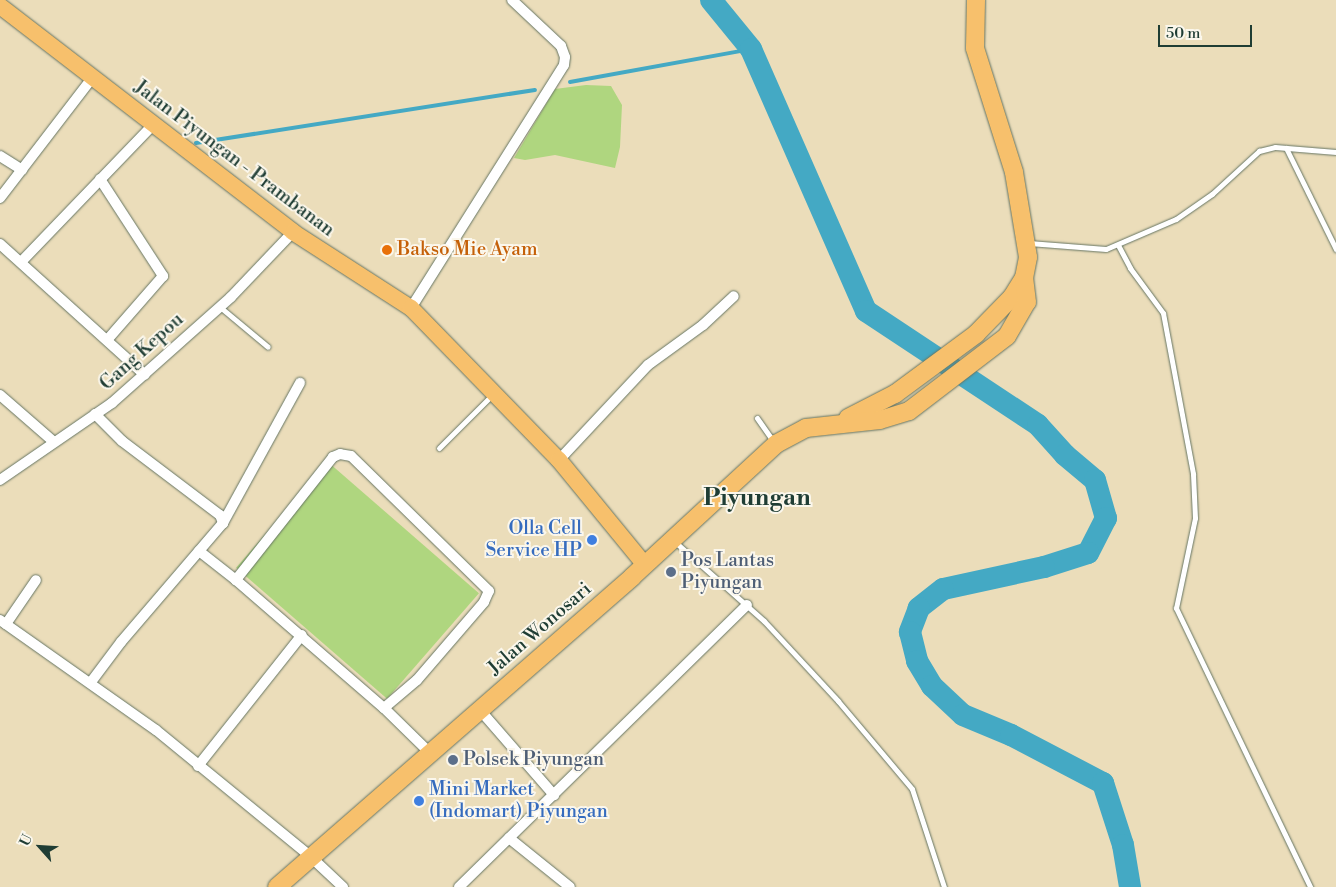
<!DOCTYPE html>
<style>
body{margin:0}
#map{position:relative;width:1336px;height:887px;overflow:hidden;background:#ebddba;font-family:"Libre Bodoni",serif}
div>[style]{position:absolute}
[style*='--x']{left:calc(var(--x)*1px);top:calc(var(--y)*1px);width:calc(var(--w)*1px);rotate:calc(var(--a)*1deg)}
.green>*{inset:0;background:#afd67f;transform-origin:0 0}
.stream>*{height:4px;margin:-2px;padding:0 2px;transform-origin:2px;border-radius:2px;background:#44a9c4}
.river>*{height:22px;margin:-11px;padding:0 11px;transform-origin:11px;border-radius:11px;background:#44a9c4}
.roads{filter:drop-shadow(0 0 1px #667563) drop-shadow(0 0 1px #667563)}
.service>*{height:5px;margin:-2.5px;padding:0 2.5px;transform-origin:2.5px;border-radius:2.5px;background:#fff}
.minor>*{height:10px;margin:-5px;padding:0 5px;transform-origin:5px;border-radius:5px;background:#fff}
.primary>*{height:16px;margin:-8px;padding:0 8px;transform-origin:8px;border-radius:8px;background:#f7c06c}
.trunk>*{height:18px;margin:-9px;padding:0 9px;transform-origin:9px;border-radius:9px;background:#f7c06c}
.dots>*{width:14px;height:14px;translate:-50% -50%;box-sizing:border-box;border:2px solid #fbf7ec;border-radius:50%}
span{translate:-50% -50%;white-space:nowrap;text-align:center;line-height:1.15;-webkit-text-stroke:4px #fbf7ec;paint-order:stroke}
.street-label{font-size:19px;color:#1f3d34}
.food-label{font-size:19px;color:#c56008}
.left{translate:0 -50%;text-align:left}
.shop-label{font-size:19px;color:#366cbe}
.right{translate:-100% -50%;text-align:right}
.service-label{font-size:19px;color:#4e5e75}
.district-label{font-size:24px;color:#1f3d34;font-weight:700}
.north{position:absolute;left:15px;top:822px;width:50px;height:50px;-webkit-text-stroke:4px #fbf7ec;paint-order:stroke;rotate:296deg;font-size:14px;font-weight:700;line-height:20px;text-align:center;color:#1f3d34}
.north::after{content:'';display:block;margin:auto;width:18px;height:22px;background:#1f3d34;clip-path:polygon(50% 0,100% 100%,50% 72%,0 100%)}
.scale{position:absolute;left:1158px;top:25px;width:94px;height:22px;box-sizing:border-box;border:2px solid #1f3d34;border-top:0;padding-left:6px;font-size:15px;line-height:18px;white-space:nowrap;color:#1f3d34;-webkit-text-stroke:4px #fbf7ec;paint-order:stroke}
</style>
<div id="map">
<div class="green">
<i style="clip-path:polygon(586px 85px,611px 86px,622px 105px,620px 147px,615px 168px,555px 155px,525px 160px,514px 158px,555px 89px)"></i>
<i style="left:328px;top:462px;width:200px;height:140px;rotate:41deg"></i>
</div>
<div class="stream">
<i style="--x:570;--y:82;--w:184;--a:-10.3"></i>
<i style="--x:196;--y:143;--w:343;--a:-8.9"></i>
</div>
<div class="river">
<i style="--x:711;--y:0;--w:63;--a:50.8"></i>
<i style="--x:751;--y:49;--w:286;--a:66.3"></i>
<i style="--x:866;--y:311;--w:206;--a:33.5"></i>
<i style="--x:1038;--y:425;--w:40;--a:48"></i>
<i style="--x:1065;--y:455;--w:39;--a:40"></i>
<i style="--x:1095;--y:480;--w:40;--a:74"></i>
<i style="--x:1106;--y:518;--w:39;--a:117"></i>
<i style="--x:1088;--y:553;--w:46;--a:162.3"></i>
<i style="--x:1044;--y:567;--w:103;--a:167.7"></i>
<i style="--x:943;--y:589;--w:31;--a:142"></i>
<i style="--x:919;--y:608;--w:26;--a:111"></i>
<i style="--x:910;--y:632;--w:30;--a:76"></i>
<i style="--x:917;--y:661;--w:29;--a:59"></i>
<i style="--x:932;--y:686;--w:42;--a:43.1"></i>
<i style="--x:963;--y:715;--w:52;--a:22.6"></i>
<i style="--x:1011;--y:735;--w:104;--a:27.6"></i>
<i style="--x:1103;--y:783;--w:65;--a:72.1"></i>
<i style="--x:1123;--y:845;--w:43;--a:80.5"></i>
</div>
<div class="roads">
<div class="service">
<i style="--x:1286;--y:148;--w:113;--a:63.7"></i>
<i style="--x:1029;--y:243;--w:77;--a:4.5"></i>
<i style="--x:1106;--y:249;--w:76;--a:-23.2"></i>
<i style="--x:1176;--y:219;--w:44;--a:-34.8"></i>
<i style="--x:1212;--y:194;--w:64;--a:-42.5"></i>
<i style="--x:1259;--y:151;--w:16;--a:-14"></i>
<i style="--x:1275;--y:147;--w:61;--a:4.7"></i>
<i style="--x:1118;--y:245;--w:26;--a:62"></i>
<i style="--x:1130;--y:268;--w:56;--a:53.7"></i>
<i style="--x:1163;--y:313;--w:164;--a:79.4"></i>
<i style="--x:1193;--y:474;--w:44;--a:87.4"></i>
<i style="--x:1195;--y:518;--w:92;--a:101.9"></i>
<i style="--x:1176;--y:608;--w:310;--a:64.3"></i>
<i style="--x:220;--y:307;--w:62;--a:39.8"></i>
<i style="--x:757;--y:418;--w:29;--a:55"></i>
<i style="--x:439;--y:448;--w:75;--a:-45"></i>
<i style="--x:674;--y:541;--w:120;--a:41.6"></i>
<i style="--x:764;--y:621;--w:109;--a:47.2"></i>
<i style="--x:838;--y:701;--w:115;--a:49.9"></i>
<i style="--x:912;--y:789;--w:103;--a:71.9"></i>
</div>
<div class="minor">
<i style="--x:0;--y:156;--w:26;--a:32"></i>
<i style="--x:100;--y:179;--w:116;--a:57"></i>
<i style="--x:163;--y:276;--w:84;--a:131.1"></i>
<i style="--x:0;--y:198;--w:151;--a:-52.5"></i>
<i style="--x:0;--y:244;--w:195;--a:42.1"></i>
<i style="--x:22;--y:261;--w:189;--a:-46.1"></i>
<i style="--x:411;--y:308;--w:287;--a:-57.8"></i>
<i style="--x:564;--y:65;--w:8;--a:-83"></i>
<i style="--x:565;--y:57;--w:12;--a:-110"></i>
<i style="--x:561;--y:46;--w:67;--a:-136.8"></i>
<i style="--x:0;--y:395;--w:70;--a:41"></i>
<i style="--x:95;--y:414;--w:38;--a:45"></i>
<i style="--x:122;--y:441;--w:123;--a:37.1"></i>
<i style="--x:220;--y:515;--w:9;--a:69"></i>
<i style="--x:559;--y:460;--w:130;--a:-46.9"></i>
<i style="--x:648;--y:365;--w:68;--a:-36"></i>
<i style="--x:703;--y:325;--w:42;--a:-43.1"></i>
<i style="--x:0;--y:480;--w:136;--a:-34.5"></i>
<i style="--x:112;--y:403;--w:159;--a:-41.7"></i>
<i style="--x:231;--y:297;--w:90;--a:-46.4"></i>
<i style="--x:199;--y:551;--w:47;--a:38.1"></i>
<i style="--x:0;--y:620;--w:191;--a:35.2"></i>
<i style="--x:156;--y:730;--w:200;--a:39.3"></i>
<i style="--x:311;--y:857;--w:44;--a:43.2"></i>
<i style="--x:6;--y:624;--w:53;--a:-55.7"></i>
<i style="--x:91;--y:682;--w:50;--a:-53.1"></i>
<i style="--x:121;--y:642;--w:157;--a:-49.4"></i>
<i style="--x:223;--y:523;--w:160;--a:-61.2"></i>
<i style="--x:384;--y:708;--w:43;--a:-40.3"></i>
<i style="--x:417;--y:680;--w:103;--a:-49.3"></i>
<i style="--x:484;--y:602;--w:12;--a:-66"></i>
<i style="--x:489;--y:591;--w:193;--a:-135.6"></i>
<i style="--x:351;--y:456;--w:11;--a:-170"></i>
<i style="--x:340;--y:454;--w:8;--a:157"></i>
<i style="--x:333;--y:457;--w:157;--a:128.3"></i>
<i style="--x:236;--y:580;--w:196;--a:40.9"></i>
<i style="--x:384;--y:708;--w:64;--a:44.4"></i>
<i style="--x:480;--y:710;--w:113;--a:49"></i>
<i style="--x:198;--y:766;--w:167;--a:-51.6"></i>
<i style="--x:509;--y:838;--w:78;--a:38.8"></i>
<i style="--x:459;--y:887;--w:403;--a:-44.4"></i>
</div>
<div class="primary">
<i style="--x:0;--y:6;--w:370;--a:37.6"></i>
<i style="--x:293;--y:232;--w:140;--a:32.8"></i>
<i style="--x:411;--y:308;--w:212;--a:45.8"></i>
<i style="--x:559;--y:460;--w:136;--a:50.7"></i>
</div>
<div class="trunk">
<i style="--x:848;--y:418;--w:53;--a:-27.1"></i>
<i style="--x:895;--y:394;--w:101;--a:-36.5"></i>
<i style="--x:976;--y:334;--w:52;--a:-45.8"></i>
<i style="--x:1012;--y:297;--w:22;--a:-58"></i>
<i style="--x:277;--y:887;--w:471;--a:-41.1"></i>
<i style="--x:632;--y:577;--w:196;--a:-42.7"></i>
<i style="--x:776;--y:444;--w:34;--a:-28"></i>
<i style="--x:806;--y:428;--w:74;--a:-6.2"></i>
<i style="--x:880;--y:420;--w:30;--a:-17"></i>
<i style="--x:909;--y:411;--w:123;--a:-37.4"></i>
<i style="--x:1007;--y:336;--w:39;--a:-60"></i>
<i style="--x:1027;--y:302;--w:24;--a:-97"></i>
<i style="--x:1024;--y:278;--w:21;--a:-79"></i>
<i style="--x:1028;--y:257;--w:86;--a:-99.4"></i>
<i style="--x:1014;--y:172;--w:130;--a:-107.5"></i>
<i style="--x:975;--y:48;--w:48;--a:-88.8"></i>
</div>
</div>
<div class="dots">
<i style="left:387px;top:250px;background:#e8710a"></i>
<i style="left:592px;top:540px;background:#3f7fe0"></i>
<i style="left:671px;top:572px;background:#5c6f8a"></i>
<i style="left:453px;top:760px;background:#5c6f8a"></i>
<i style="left:419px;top:801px;background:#3f7fe0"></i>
</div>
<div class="street-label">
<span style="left:234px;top:159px;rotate:37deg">Jalan Piyungan - Prambanan</span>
<span style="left:142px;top:352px;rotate:-42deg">Gang Kepou</span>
<span style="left:540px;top:629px;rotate:-41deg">Jalan Wonosari</span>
</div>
<div class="food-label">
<span class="left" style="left:397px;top:250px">Bakso Mie Ayam</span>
</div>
<div class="shop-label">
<span class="right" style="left:582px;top:540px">Olla Cell<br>Service HP</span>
<span class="left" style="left:429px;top:801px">Mini Market<br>(Indomart) Piyungan</span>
</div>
<div class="service-label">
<span class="left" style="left:681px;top:572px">Pos Lantas<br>Piyungan</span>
<span class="left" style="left:463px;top:760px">Polsek Piyungan</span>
</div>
<div class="district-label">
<span style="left:757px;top:499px">Piyungan</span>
</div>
<div class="north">U</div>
<div class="scale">50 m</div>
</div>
